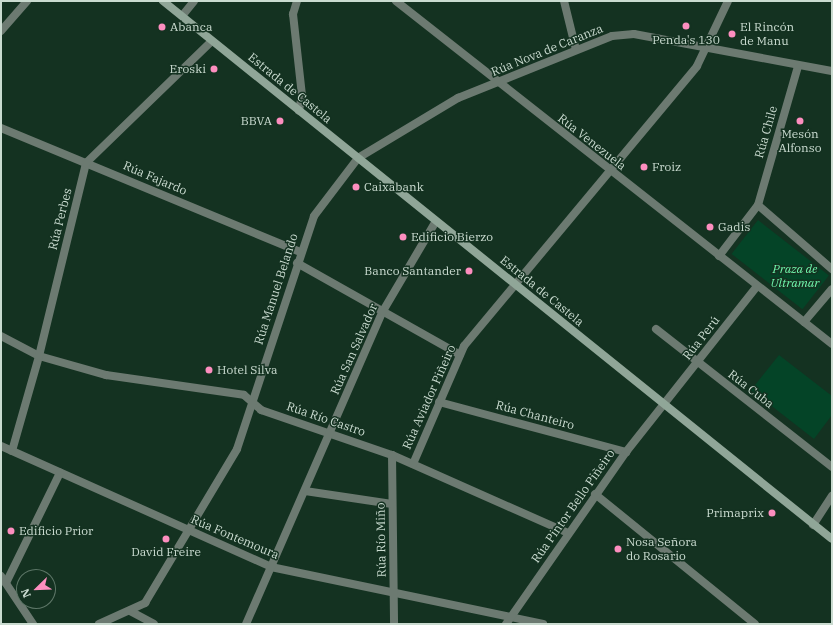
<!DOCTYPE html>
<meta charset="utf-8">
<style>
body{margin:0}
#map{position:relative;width:833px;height:625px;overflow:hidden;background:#143221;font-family:"IBM Plex Serif",serif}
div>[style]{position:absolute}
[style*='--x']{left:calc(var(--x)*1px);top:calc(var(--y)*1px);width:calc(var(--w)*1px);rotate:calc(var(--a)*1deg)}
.green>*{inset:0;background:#044427;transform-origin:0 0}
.minor>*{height:8px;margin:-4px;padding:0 4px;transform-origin:4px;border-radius:4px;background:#6c7a71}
.secondary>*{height:8px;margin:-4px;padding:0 4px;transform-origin:4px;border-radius:4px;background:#90a698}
.dots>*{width:11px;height:11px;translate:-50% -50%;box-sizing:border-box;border:2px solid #143221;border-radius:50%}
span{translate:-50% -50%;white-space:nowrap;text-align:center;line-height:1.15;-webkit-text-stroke:3px #143221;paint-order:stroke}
.poi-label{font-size:12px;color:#cadbd0}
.left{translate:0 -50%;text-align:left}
.right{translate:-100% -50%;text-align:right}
.street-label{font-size:12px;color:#cadbd0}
.park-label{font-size:12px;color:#70f8ad;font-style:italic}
.frame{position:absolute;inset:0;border:2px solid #cadbd0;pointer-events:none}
.north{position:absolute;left:16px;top:569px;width:40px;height:40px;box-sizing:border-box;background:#143221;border:1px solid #5d7667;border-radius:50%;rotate:247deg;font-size:11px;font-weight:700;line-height:16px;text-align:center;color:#cadbd0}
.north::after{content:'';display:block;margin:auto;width:14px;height:18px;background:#fd8ebf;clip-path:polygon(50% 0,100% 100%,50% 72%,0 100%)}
</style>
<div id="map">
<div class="green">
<i style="left:758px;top:220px;width:90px;height:43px;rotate:38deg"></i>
<i style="clip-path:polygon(779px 355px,832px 396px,832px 415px,814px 439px,751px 390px)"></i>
</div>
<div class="minor">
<i style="--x:297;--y:1;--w:14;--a:107"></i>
<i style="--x:293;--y:14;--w:81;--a:83.7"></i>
<i style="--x:302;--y:95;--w:16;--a:101"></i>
<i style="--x:396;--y:1;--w:555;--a:38.19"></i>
<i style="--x:564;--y:1;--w:50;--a:76.2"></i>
<i style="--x:182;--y:16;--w:19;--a:-51"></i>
<i style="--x:1;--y:31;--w:40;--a:-49"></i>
<i style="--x:1;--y:128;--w:324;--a:22.5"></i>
<i style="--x:758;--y:205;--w:145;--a:-73.9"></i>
<i style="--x:719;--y:256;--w:64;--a:-52.6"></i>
<i style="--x:758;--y:205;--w:98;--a:40.9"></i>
<i style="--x:297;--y:263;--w:187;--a:29.4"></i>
<i style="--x:804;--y:322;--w:43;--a:-49.7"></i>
<i style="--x:656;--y:329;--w:224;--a:38.1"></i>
<i style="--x:1;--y:336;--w:43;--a:27.8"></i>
<i style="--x:39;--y:356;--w:70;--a:15.8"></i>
<i style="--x:106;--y:375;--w:139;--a:8.2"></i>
<i style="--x:244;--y:395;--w:23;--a:41"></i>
<i style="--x:261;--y:410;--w:139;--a:19"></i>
<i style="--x:392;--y:455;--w:193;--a:23.9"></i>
<i style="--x:439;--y:402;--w:194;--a:15"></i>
<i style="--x:1;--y:446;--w:296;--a:24.1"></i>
<i style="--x:271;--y:567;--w:278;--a:11.8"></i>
<i style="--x:12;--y:451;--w:99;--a:-74.1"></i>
<i style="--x:39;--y:356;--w:199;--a:-76.3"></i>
<i style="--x:86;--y:163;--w:175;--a:-44.1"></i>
<i style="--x:392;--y:455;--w:169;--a:89.3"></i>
<i style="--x:413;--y:464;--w:129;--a:-66.6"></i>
<i style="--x:464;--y:346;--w:364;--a:-50.2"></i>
<i style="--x:697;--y:66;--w:72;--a:-64.5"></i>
<i style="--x:305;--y:491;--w:88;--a:8.5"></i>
<i style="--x:595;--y:494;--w:206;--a:39.1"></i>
<i style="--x:813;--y:525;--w:35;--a:-57"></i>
<i style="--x:1;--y:576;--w:58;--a:56.3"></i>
<i style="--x:6;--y:583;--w:123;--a:-63.9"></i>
<i style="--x:130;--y:611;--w:27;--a:28"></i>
<i style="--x:99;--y:624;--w:51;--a:-24.5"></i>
<i style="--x:145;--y:603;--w:179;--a:-59.1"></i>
<i style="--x:237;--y:449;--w:245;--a:-71.7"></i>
<i style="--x:314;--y:216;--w:73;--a:-52.8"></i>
<i style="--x:358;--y:158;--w:117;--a:-31"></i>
<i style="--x:458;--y:98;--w:166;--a:-21.9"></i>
<i style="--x:612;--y:36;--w:22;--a:-5"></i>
<i style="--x:634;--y:34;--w:201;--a:10.6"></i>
<i style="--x:246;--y:624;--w:342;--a:-66.4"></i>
<i style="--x:383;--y:311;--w:104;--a:-59.5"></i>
<i style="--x:506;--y:624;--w:210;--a:-55.1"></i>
<i style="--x:626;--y:452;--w:211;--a:-51.7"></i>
</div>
<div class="secondary">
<i style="--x:163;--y:1;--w:858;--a:38.81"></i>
</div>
<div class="dots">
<i style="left:686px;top:26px;background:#fd8ebf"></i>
<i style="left:162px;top:27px;background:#fd8ebf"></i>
<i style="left:732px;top:34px;background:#fd8ebf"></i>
<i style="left:214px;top:69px;background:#fd8ebf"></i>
<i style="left:280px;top:121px;background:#fd8ebf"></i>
<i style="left:800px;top:121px;background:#fd8ebf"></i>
<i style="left:644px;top:167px;background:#fd8ebf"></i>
<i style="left:356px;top:187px;background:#fd8ebf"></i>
<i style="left:710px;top:227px;background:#fd8ebf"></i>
<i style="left:403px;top:237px;background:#fd8ebf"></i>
<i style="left:469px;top:271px;background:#fd8ebf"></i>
<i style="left:209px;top:370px;background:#fd8ebf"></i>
<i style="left:772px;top:513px;background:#fd8ebf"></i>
<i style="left:11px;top:531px;background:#fd8ebf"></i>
<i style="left:166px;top:539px;background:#fd8ebf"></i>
<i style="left:618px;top:549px;background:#fd8ebf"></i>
</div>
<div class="poi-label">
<span class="left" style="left:170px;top:27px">Abanca</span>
<span class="left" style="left:740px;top:34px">El Rincón<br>de Manu</span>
<span style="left:686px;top:40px">Penda's 130</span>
<span class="right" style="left:206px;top:69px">Eroski</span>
<span class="right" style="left:272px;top:121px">BBVA</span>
<span style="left:800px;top:141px">Mesón<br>Alfonso</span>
<span class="left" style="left:652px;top:167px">Froiz</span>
<span class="left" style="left:364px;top:187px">Caixabank</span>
<span class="left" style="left:718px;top:227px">Gadis</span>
<span class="left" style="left:411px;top:237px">Edificio Bierzo</span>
<span class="right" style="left:461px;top:271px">Banco Santander</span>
<span class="left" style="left:217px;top:370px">Hotel Silva</span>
<span class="right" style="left:764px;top:513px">Primaprix</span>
<span class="left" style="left:19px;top:531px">Edificio Prior</span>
<span class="left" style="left:626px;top:549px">Nosa Señora<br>do Rosario</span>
<span style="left:166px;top:552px">David Freire</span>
</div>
<div class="street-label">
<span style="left:547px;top:50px;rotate:-22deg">Rúa Nova de Caranza</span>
<span style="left:290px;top:88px;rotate:39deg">Estrada de Castela</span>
<span style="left:766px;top:132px;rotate:-74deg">Rúa Chile</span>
<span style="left:592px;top:142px;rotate:38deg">Rúa Venezuela</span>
<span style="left:155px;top:178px;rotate:23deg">Rúa Fajardo</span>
<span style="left:60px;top:219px;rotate:-76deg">Rúa Perbes</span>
<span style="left:276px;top:289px;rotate:-72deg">Rúa Manuel Belando</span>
<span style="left:542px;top:291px;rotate:39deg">Estrada de Castela</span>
<span style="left:701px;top:338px;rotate:-52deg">Rúa Perú</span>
<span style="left:354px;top:349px;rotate:-66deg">Rúa San Salvador</span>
<span style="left:751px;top:389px;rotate:38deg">Rúa Cuba</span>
<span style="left:429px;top:397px;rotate:-66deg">Rúa Aviador Piñeiro</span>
<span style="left:535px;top:415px;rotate:15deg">Rúa Chanteiro</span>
<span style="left:326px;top:419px;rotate:19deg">Rúa Río Castro</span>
<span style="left:573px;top:506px;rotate:-55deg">Rúa Pintor Bello Piñeiro</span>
<span style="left:235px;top:537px;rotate:23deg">Rúa Fontemoura</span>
<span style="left:381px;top:540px;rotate:-91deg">Rúa Río Miño</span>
</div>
<div class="park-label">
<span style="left:795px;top:276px">Praza de<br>Ultramar</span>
</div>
<div class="frame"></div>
<div class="north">N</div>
</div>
